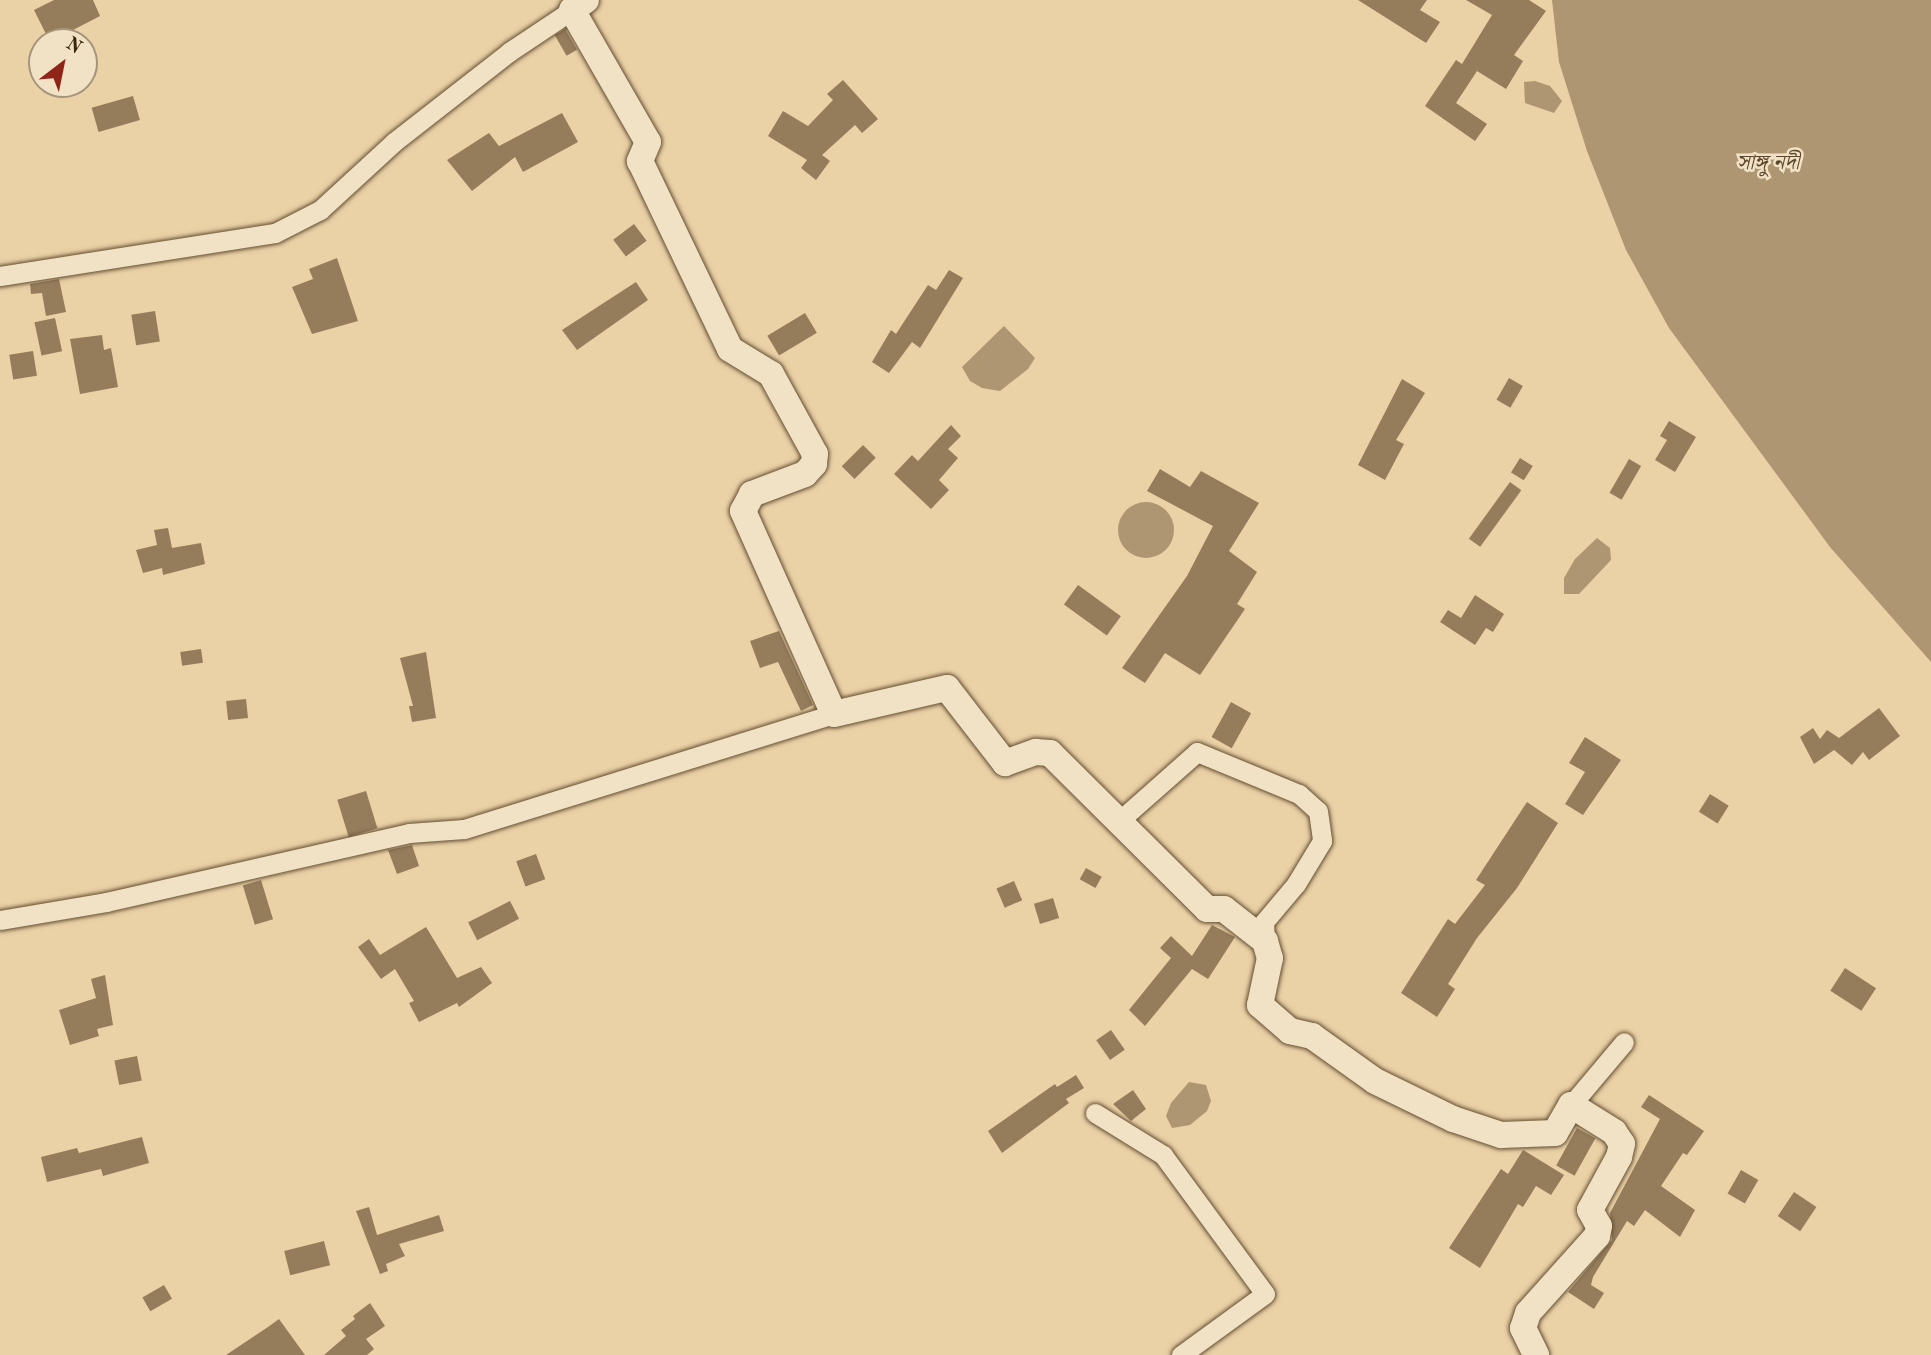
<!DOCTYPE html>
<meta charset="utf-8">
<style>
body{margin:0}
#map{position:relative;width:1931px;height:1355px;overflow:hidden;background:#ead1a6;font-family:"Old Standard TT","Noto Serif Bengali",serif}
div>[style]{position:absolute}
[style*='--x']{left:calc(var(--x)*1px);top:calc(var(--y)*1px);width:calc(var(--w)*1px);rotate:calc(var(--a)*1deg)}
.water>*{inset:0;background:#ad9671}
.round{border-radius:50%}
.building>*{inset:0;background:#957d5c;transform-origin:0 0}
.roads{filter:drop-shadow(0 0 2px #644e32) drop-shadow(0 0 2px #644e32)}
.street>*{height:19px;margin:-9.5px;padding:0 9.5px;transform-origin:9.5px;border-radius:9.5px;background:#f1e1c5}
.secondary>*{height:26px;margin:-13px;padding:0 13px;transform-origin:13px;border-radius:13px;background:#f1e1c5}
span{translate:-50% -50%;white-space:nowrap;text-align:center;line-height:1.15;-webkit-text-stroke:5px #f1e1c5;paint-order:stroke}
.water-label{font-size:21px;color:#5b462a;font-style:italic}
.north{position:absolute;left:28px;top:28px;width:70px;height:70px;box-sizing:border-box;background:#f1e1c5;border:2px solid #a7957b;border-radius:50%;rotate:32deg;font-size:19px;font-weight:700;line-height:28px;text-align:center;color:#38230b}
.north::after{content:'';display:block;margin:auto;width:24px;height:32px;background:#8f2418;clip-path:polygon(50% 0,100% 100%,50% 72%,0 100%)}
</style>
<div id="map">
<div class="water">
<i style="clip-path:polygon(1552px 0,1931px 0,1931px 662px,1830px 547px,1669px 328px,1626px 250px,1587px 151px,1559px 62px)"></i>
<i style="clip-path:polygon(1535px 81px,1550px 86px,1562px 101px,1554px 113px,1525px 103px,1524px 82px)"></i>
<i style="clip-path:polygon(1004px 326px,1035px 358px,1028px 369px,1000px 391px,982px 388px,970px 381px,962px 367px)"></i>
<i class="round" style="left:1118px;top:502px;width:56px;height:56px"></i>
<i style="clip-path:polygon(1597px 538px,1610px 548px,1611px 560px,1579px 594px,1564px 594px,1564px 578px,1575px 559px)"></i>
<i style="clip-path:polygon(1189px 1082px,1206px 1085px,1211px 1101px,1207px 1111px,1190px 1125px,1172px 1128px,1166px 1116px,1171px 1103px)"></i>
</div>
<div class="building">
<i style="clip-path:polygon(54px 0,93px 0,100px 16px,50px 42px,34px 10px)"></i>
<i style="clip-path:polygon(1358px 0,1427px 0,1420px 10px,1440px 22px,1426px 43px)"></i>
<i style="clip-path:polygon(1466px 0,1529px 0,1546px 11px,1514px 55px,1523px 61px,1506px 89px,1477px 71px,1456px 103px,1487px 124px,1475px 141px,1425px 106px,1456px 60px,1462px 64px,1492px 15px)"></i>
<i style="left:565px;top:29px;width:24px;height:12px;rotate:60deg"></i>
<i style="clip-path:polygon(843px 80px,878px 119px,862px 133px,855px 125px,822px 155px,830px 161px,816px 180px,801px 168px,807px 160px,768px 136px,783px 111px,808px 126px,833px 100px,827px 94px)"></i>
<i style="left:133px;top:96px;width:25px;height:43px;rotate:74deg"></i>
<i style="clip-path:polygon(562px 113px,578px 142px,523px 172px,515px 157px,472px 191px,447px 160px,489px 133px,499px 146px)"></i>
<i style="left:634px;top:224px;width:21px;height:26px;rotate:53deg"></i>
<i style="clip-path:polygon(337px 258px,358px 321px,312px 334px,292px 287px,313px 279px,309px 269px)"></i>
<i style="clip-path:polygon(949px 270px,963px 278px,920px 348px,912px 342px,889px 373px,872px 362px,891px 330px,896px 334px,928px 285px,936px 290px)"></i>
<i style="clip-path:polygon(59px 279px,66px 312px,46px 316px,42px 293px,31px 294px,30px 284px)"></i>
<i style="clip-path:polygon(636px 282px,648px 300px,577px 350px,562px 330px)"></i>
<i style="left:155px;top:311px;width:31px;height:24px;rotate:81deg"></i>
<i style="left:805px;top:313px;width:23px;height:44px;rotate:59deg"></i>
<i style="left:55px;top:318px;width:34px;height:21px;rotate:78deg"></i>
<i style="clip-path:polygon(102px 335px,104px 350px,111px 348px,118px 387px,80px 394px,70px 339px)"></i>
<i style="left:33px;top:351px;width:25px;height:24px;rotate:81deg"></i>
<i style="left:1509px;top:378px;width:16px;height:25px;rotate:30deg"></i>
<i style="clip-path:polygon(1402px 379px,1425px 393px,1396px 440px,1404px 444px,1385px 480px,1358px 465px)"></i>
<i style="clip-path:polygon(1669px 421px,1696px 437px,1675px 472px,1655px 460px,1667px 440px,1660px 436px)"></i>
<i style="clip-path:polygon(951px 425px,961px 436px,948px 449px,958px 458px,939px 480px,949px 490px,931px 509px,894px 474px,912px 455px,918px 461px)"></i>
<i style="left:863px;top:445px;width:18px;height:30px;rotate:45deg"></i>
<i style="left:1520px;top:458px;width:15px;height:17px;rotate:32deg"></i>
<i style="left:1629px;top:459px;width:14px;height:39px;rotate:30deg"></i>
<i style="clip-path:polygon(1160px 469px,1190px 487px,1201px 471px,1259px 503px,1229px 551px,1257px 572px,1237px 604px,1245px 609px,1200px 675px,1165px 653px,1145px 683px,1122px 668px,1187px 576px,1213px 526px,1147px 491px)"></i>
<i style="left:1510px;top:482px;width:14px;height:70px;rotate:36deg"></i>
<i style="clip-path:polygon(168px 528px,172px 548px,201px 543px,205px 564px,163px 575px,162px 568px,143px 573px,136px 550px,157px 545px,154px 530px)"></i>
<i style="left:1078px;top:585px;width:53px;height:24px;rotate:36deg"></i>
<i style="clip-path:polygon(1475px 595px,1504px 614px,1493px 632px,1486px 628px,1475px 645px,1440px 622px,1448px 610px,1461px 618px)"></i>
<i style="clip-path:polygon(779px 631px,813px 705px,801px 711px,778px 662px,760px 668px,750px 641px)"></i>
<i style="left:201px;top:649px;width:14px;height:21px;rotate:82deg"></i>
<i style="clip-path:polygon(426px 652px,436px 718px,412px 722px,409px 706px,413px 706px,400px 658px)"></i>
<i style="left:246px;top:699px;width:19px;height:20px;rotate:84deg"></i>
<i style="left:1231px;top:702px;width:23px;height:40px;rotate:29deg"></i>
<i style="clip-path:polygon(1879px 708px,1900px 736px,1869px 760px,1863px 752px,1852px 765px,1834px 750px,1814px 764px,1800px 737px,1813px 728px,1820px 739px,1827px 730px,1839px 738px)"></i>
<i style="clip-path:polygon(1585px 737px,1621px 760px,1583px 815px,1565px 804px,1585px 772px,1569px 763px)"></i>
<i style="left:366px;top:791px;width:39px;height:30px;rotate:73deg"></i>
<i style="left:1710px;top:794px;width:22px;height:21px;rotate:32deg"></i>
<i style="clip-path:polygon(1527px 802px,1558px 823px,1517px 888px,1477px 938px,1448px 984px,1455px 989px,1437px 1017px,1401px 993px,1448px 919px,1455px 924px,1485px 885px,1476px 880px)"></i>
<i style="clip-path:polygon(412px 845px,419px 866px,397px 874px,388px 850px)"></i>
<i style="left:536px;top:854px;width:27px;height:21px;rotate:70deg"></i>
<i style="left:1086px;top:868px;width:18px;height:13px;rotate:29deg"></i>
<i style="left:261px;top:880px;width:41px;height:19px;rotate:73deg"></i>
<i style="left:1014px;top:881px;width:21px;height:19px;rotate:67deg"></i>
<i style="left:1053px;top:898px;width:21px;height:20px;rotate:73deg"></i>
<i style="left:510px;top:901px;width:20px;height:47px;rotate:63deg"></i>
<i style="clip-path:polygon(1212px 925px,1235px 937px,1208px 979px,1192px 969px,1145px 1026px,1129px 1010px,1171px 958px,1160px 948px,1171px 936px,1192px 956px)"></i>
<i style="clip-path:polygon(426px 927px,457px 978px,481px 967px,492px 983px,459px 1007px,457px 1003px,419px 1022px,409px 1003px,414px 1001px,395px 969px,381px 979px,358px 947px,369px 939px,380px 955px)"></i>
<i style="left:1845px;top:968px;width:37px;height:27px;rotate:33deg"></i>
<i style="clip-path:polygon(105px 975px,113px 1025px,97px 1029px,99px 1036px,70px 1045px,59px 1010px,96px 998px,91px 979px)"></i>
<i style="left:1111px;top:1030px;width:24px;height:18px;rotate:55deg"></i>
<i style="left:137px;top:1056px;width:25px;height:23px;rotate:79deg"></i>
<i style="clip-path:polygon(1076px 1075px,1084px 1088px,1066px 1099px,1069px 1103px,1002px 1153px,988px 1131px,1055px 1084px,1057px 1087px)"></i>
<i style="clip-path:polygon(1133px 1090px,1146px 1109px,1131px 1121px,1113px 1104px)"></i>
<i style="clip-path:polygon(1649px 1095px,1704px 1131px,1687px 1155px,1683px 1153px,1661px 1186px,1695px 1210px,1680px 1237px,1645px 1210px,1634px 1226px,1627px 1221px,1593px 1277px,1591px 1285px,1604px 1293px,1594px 1309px,1568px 1292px,1612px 1240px,1610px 1213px,1660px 1119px,1641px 1107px)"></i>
<i style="left:1577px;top:1128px;width:21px;height:43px;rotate:29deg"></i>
<i style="clip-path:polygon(142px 1137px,149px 1163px,103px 1176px,101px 1169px,47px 1182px,41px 1157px,77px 1148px,79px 1153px)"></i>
<i style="clip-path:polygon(1523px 1150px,1564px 1175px,1551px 1195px,1536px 1186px,1523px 1207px,1518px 1204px,1480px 1268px,1449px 1248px,1501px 1169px,1508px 1174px)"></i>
<i style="left:1741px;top:1170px;width:20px;height:27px;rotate:30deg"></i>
<i style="left:1794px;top:1192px;width:27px;height:29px;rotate:34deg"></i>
<i style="clip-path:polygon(369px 1207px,377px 1235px,439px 1215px,444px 1231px,399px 1244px,405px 1256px,386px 1264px,388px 1271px,380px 1274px,356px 1211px)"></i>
<i style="left:324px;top:1241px;width:25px;height:41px;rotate:76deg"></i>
<i style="left:164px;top:1285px;width:16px;height:25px;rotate:60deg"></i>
<i style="clip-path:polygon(370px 1303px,385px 1326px,366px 1339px,374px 1349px,367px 1355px,324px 1355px,346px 1336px,341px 1330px,355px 1319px,353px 1316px)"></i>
<i style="clip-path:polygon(279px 1319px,305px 1355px,226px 1355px,268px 1327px)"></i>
</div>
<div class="roads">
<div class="street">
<i style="--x:0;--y:276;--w:278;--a:-8.9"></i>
<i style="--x:275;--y:233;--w:51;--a:-27.1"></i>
<i style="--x:320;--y:210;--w:100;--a:-42.6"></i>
<i style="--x:394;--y:142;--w:146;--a:-38"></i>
<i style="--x:509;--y:52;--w:76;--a:-33.7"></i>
<i style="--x:1119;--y:821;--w:104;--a:-41.5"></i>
<i style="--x:1197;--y:752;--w:110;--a:22.4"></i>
<i style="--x:1299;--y:794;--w:25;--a:42"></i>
<i style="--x:1318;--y:811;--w:30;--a:82"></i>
<i style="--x:1322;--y:841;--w:50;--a:121.2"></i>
<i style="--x:1296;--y:884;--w:50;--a:130.1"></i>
<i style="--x:1264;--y:922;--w:19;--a:87"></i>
<i style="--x:0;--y:920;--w:108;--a:-9.6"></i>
<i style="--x:106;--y:902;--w:311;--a:-12.8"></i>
<i style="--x:409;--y:833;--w:55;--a:-4.2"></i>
<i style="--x:464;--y:829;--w:387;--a:-17.3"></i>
<i style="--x:1571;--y:1105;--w:82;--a:-49.9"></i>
<i style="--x:1095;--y:1113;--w:80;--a:31.7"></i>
<i style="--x:1163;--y:1155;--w:172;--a:53.7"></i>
<i style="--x:1265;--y:1294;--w:104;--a:144"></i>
</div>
<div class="secondary">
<i style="--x:586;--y:0;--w:17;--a:144"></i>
<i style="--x:572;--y:10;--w:152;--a:60.1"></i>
<i style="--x:648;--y:142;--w:21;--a:113"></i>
<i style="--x:640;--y:161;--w:208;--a:64.4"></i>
<i style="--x:730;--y:349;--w:48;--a:31.4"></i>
<i style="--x:771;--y:374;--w:91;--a:61.2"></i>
<i style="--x:815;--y:454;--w:10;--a:96"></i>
<i style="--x:814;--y:464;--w:13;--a:132"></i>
<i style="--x:805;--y:474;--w:57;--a:159.3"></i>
<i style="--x:752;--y:494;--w:19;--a:118"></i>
<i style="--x:743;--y:511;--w:222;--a:65.9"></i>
<i style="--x:834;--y:714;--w:116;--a:-13"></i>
<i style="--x:947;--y:688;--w:95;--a:52.3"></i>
<i style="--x:1005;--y:763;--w:33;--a:-20"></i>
<i style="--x:1036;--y:752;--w:14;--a:4"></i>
<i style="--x:1050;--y:753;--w:221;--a:44.8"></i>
<i style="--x:1207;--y:909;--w:17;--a:0"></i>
<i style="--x:1224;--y:909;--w:52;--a:38"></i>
<i style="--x:1265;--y:941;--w:18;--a:74"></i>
<i style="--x:1270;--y:958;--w:48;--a:102"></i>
<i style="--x:1260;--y:1005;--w:40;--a:41"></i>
<i style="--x:1290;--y:1031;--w:23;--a:13"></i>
<i style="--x:1312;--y:1036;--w:77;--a:35.5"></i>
<i style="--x:1375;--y:1081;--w:87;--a:26"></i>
<i style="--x:1453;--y:1119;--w:51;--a:18.4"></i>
<i style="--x:1501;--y:1135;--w:54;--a:-2.1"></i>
<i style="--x:1555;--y:1133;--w:32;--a:-60"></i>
<i style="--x:1571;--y:1105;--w:51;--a:32.1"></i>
<i style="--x:1614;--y:1132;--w:14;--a:56"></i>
<i style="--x:1622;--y:1144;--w:13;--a:103"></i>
<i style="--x:1619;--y:1157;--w:60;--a:118.7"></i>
<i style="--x:1590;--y:1210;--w:18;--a:61"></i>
<i style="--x:1599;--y:1226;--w:10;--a:101"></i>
<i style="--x:1597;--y:1236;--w:103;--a:131.9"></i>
<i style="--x:1528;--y:1313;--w:16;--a:108"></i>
<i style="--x:1523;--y:1328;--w:30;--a:64"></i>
</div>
</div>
<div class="water-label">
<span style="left:1768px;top:164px">সাঙ্গু নদী</span>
</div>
<div class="north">N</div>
</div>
